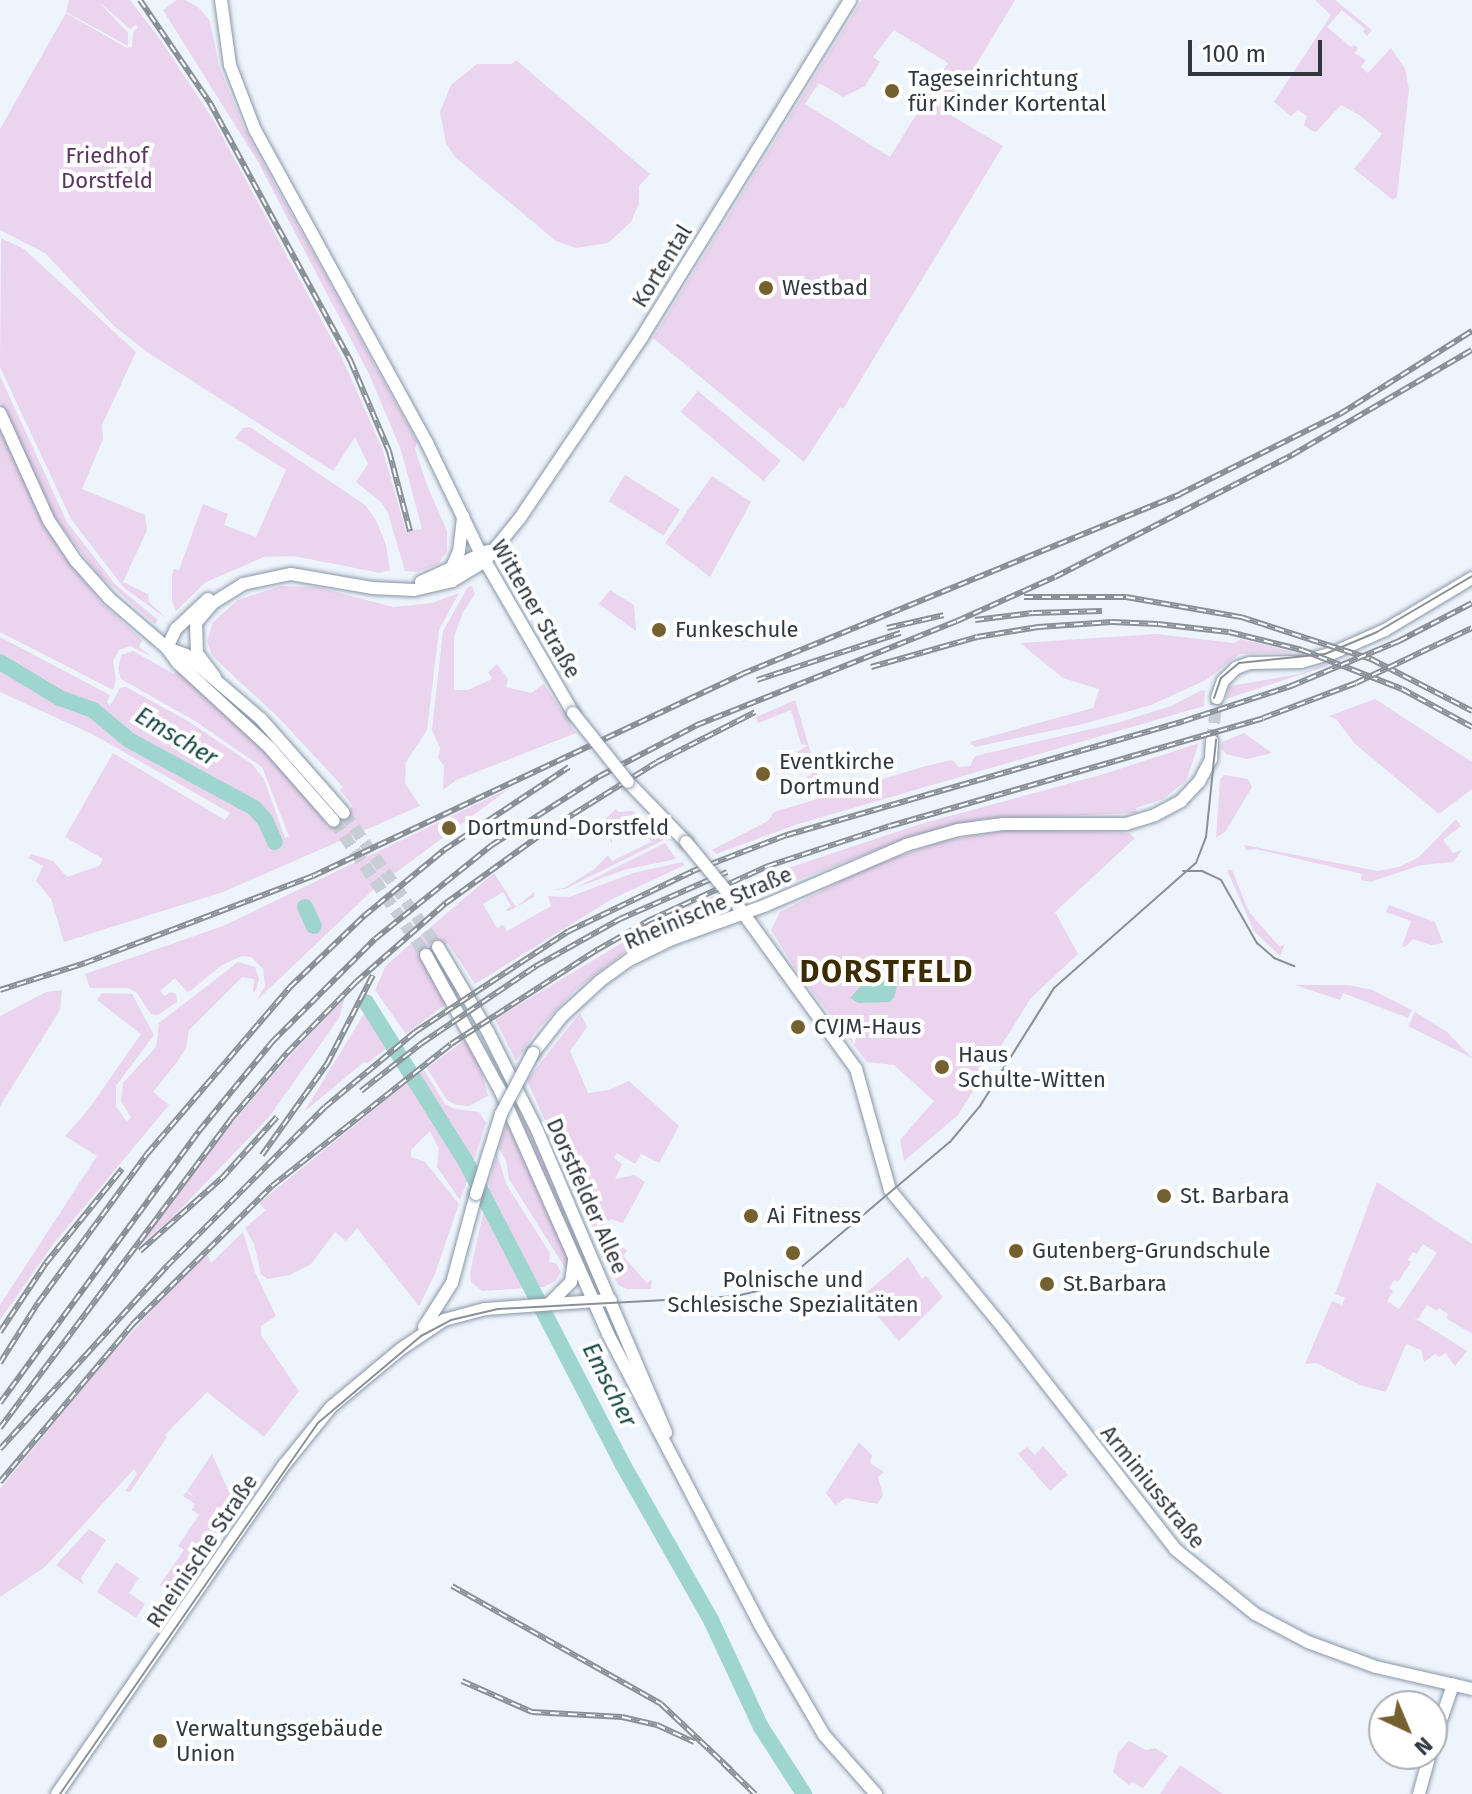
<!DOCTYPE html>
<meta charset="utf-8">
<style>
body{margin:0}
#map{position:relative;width:1472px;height:1794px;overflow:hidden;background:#eef4fc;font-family:"Fira Sans",sans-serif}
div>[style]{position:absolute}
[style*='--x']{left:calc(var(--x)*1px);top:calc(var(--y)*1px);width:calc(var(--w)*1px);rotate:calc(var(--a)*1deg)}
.green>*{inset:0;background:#ebd4ed;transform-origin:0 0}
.water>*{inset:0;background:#9ed5cf}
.river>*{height:16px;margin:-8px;padding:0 8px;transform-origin:8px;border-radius:8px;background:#9ed5cf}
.secondary-tunnel>*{height:12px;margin-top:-6px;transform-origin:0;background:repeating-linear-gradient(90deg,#c8ced6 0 12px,transparent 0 18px)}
.roads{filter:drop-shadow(0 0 2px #8996a7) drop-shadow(0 0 2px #8996a7)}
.secondary>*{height:12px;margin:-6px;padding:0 6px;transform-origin:6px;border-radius:6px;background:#fff}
.tram>*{height:2px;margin:-1px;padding:0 1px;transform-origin:1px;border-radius:1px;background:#8a9098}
.rail>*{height:6px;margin-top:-3px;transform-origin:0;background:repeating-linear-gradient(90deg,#fff 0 9px,#8a9098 0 18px);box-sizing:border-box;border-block:2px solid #8a9098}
.bridges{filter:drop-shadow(0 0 2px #8996a7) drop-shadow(0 0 2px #8996a7)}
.secondary-bridge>*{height:12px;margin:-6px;padding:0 6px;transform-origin:6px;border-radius:6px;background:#fff}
.dots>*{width:22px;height:22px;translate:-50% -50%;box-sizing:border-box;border:4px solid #fff;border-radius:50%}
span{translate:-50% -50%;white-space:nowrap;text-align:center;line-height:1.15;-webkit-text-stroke:8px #fff;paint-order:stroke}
.poi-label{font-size:22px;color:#32373f}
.left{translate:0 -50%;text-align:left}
.park-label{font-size:22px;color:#5a335f}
.street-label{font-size:22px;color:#32373f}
.water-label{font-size:24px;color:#174844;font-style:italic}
.district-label{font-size:30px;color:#3c2c02;font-weight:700;letter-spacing:2px}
.north{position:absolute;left:1368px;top:1690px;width:80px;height:80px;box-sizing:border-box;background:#fff;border:2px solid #adafb2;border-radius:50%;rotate:136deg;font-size:22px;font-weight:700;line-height:32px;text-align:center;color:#32373f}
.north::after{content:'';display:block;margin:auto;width:28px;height:36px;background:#75602f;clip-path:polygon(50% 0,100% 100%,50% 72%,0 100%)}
.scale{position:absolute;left:1188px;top:40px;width:134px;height:36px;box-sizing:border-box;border:4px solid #32373f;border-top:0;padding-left:10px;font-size:24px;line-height:28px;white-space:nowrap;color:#32373f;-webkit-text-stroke:6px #fff;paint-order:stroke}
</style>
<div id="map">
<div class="green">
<i style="clip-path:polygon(69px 0,130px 0,160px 39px,214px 121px,342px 358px,382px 448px,406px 531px,422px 529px,401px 450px,369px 374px,257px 160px,163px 10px,177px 0,185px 0,198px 7px,210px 21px,219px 66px,244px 128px,417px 442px,415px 449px,427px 485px,447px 531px,447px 551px,438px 564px,417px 572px,405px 571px,388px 513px,381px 502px,356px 482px,368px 464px,355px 437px,333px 471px,147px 352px,113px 325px,45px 253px,0 230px,0 129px,66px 13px,127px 48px,132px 47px,133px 32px,138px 28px,136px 25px,130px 29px,99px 2px,128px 33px,128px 46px,66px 12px)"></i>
<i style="clip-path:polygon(evenodd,862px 0,1015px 0,947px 113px,1003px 146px,843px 409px,840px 407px,804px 462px,653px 338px,862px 0,894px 30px,948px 63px,890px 157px,805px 104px,819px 83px,843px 97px,865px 86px,880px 62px,873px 57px,894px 30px)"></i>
<i style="clip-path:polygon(1315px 0,1335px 0,1372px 30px,1367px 36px,1363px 32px,1365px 29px,1342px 10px,1327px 27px,1351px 47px,1354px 45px,1358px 48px,1354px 53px,1366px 60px,1361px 67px,1368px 73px,1391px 48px,1405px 69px,1409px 90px,1397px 197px,1393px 200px,1354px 169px,1382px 134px,1361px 116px,1341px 105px,1316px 132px,1312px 131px,1304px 125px,1307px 116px,1298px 110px,1291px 116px,1274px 102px,1331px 15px)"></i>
<i style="clip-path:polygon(516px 60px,650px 174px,639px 186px,639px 203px,631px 222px,608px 243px,576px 248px,556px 241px,455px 157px,446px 143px,440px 112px,451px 85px,477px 64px,512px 64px)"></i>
<i style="clip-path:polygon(1px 238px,24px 249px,136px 352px,102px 425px,103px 439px,82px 489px,145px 515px,147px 530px,123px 582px,148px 594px,149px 602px,166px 618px,124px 588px,71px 519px,0 367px)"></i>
<i style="clip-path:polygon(0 376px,67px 522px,115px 584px,158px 620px,155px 624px,99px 575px,52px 514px,0 402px)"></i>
<i style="left:698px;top:391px;width:108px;height:27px;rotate:40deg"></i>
<i style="clip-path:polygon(0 424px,60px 550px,101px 602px,142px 640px,139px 647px,152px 657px,130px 646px,119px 650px,113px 661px,116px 680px,113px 690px,0 632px)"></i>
<i style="clip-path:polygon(250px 427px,365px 505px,376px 520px,386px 545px,390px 570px,380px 573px,294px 556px,264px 557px,206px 582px,176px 611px,172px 601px,172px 575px,174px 569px,179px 570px,203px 504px,228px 514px,224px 525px,256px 537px,286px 470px,235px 438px,243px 428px)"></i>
<i style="left:625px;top:475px;width:65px;height:31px;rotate:32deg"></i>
<i style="clip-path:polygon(712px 476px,751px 502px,710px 577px,665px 543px)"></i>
<i style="clip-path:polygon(280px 586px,317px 587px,393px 607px,432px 603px,459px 593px,439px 630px,427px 730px,406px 762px,405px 783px,420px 806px,223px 892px,64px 942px,51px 899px,36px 881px,43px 866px,28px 858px,31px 854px,53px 861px,67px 877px,99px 866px,103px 859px,65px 837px,113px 753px,225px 820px,230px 813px,94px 735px,0 692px,0 637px,110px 695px,107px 702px,110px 706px,120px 688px,126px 687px,188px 721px,252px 764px,264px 779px,285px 838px,289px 836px,262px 767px,195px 721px,121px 679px,118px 670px,121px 655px,133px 651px,174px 674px,178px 670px,247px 732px,314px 804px,327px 827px,353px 806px,340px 790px,343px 787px,279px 718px,224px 667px,212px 655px,207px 641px,213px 622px,238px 600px)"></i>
<i style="clip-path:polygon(472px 586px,475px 594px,463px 612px,454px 637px,454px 690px,468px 690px,492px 679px,488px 672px,497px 664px,508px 679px,506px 687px,531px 693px,544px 684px,576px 733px,456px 780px,443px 790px,444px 766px,438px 758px,440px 748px,432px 730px,443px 631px,468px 587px)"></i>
<i style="clip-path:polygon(610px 590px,634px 605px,636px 631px,599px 604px)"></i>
<i style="clip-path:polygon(1156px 634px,1234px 643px,1241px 639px,1294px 652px,1240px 654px,1206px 680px,1151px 705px,1083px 724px,975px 747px,971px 744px,970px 742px,1093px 708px,1099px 689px,1063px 678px,1020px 643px)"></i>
<i style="clip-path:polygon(1326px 664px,1330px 665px,1226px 699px,1230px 686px,1299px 674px)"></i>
<i style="clip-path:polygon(1202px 690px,1205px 691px,1204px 706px,798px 824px,716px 854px,712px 850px,768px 821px,774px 812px,926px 766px,952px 760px,959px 767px,970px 766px,975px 756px,1117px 723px,1171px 706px)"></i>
<i style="clip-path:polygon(1375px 699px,1472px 762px,1472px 789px,1439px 814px,1355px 744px,1337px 720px,1329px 716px)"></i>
<i style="clip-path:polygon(795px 700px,821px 787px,810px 790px,806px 777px,812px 775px,810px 769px,802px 766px,797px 752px,808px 745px,801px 744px,791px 710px,758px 723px,756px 717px)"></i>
<i style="clip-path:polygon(1244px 733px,1272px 753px,1247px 759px,1226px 754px,1221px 748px,1222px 742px)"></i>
<i style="clip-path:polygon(1199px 743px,1186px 781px,1163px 799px,1136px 808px,1137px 813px,985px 819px,915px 835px,761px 894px,743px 883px,917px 825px,1104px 774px)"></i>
<i style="clip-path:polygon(1224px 775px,1248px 779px,1252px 787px,1226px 831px,1216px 838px,1220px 779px)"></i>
<i style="clip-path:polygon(510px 788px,375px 888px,256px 1001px,265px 986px,263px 969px,251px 957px,242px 956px,222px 965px,190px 991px,187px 992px,175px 978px,160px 991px,164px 996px,171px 992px,176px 994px,177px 1002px,158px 1015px,151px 1014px,136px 992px,128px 988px,90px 988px,85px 974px,223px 926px)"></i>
<i style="clip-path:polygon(616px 809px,618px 812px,633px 811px,664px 840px,565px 889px,551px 890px,564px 888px,593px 870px,608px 855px,612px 861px,651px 842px,641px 822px,612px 836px,612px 844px,604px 827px,606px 818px)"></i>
<i style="clip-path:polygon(1456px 819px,1461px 826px,1443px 840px,1453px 853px,1462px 850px,1453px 862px,1421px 865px,1370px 882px,1361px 880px,1362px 874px,1256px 849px,1246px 850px,1244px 845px,1378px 871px,1399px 867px,1419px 857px)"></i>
<i style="clip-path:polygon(1007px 830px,1129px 833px,1135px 838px,1055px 912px,1078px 954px,1031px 998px,958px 1115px,904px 1161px,900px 1140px,934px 1101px,894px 1065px,867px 1062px,800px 976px,771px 930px,780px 912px,869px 867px,942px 841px)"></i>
<i style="clip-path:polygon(665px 843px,676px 859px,624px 870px,573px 889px)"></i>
<i style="clip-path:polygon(682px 862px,685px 865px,612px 899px,475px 984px,448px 943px,435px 951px,460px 994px,456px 997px,431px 954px,421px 959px,446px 1004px,406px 1034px,375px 990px,386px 965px,494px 873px,516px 907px,534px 892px,534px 897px,509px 911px,505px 910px,511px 906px,503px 892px,483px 904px,497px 928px,503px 925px,507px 931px,551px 906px,548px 896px,569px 897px,633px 873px)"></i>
<i style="clip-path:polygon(1227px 870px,1232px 870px,1249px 912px,1280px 947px,1285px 944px,1280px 956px,1254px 931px)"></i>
<i style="clip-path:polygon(713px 896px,714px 902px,703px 911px,641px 940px,575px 990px,537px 1030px,516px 1061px,495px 1019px,667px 916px)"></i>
<i style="clip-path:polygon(1389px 905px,1435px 922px,1443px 943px,1431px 945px,1413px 939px,1405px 947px,1402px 946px,1411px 921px,1386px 912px)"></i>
<i style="clip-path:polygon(238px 962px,255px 967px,259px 979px,256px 990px,253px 993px,254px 979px,242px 977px,189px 1030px,186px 1048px,177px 1062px,153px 1092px,169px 1105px,54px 1243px,0 1320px,0 1305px,97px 1156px,65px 1136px,88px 1110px,141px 1034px,97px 1000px,102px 993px,132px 994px,154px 1035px,116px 1086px,116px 1106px,127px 1122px,131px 1117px,121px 1101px,123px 1083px,156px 1047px,159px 1023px)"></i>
<i style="clip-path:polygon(1295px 985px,1348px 985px,1372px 990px,1412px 1010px,1408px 1018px,1343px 993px,1340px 1000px)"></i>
<i style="clip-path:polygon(62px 990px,60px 1010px,0 1106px,0 1016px,46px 992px)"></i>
<i style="clip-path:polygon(345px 997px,339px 1018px,269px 1117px,172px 1218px,142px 1244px,141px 1239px,219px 1139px,284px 1062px)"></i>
<i style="clip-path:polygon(367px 1009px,392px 1044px,368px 1063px,364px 1062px,304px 1112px)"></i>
<i style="clip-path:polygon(1415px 1012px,1447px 1032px,1472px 1058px,1408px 1026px)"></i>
<i style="clip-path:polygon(580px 1013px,587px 1027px,570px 1051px,588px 1093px,609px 1090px,629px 1081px,679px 1126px,659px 1163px,641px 1154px,635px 1164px,617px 1153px,614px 1158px,622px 1164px,615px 1179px,634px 1175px,645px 1182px,623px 1223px,611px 1219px,603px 1226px,627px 1251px,623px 1256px,647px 1283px,652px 1279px,651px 1289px,626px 1289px,618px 1285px,527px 1080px)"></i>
<i style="clip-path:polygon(466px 1039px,480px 1066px,488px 1096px,469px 1106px,456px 1105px,447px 1100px,427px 1068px)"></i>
<i style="clip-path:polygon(424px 1070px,445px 1104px,455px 1109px,479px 1112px,486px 1123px,472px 1166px,417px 1075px)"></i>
<i style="clip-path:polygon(413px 1078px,470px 1174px,460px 1200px,437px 1167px,439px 1149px,430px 1131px,411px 1150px,411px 1157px,425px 1162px,459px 1204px,435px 1274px,419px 1306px,357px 1228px,346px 1241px,335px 1232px,311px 1264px,290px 1275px,267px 1279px,261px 1274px,254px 1244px,245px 1228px,266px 1210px,259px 1203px)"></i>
<i style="left:517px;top:1099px;width:193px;height:10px;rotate:66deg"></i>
<i style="clip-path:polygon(507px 1122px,569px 1261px,567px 1271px,509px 1179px,506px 1161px,499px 1148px)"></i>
<i style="clip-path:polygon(497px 1153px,506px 1184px,550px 1253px,549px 1262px,556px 1263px,561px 1272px,555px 1281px,544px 1287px,534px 1288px,487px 1196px)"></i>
<i style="clip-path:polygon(evenodd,1377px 1182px,1472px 1244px,1472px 1334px,1446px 1318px,1448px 1314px,1439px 1308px,1437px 1311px,1427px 1305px,1418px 1319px,1413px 1317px,1467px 1351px,1455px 1366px,1445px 1353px,1439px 1357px,1435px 1354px,1424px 1362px,1421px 1350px,1406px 1344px,1386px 1392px,1360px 1385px,1316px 1363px,1305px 1364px,1332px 1301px,1342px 1305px,1345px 1298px,1335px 1294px,1377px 1182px,1423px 1244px,1437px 1253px,1399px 1309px,1387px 1301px,1393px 1291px,1389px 1288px,1394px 1280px,1398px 1282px,1411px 1262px,1408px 1260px,1413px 1252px,1417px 1254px,1423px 1244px)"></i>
<i style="clip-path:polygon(485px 1205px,505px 1248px,527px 1288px,482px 1291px,471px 1282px,470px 1273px)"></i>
<i style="clip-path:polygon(243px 1232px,255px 1272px,276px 1316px,261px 1326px,261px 1335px,299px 1391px,264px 1437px,207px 1392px,165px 1435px,167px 1437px,130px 1492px,125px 1491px,137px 1474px,134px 1469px,45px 1567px,0 1597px,0 1489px,100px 1367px,162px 1299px,207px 1254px,211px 1263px)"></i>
<i style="clip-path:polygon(908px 1257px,922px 1279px,926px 1276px,943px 1297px,899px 1341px,861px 1297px)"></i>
<i style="clip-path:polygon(859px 1442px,872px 1455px,870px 1463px,884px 1472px,878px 1477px,883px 1496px,877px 1504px,846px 1498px,835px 1505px,826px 1493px)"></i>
<i style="clip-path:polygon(1043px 1446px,1068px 1475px,1050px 1491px,1018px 1454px,1027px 1447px,1035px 1455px)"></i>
<i style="clip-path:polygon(212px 1454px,236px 1508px,174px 1597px,160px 1585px,184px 1550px,178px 1546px,199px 1515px,192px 1510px,195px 1504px,183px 1496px,186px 1492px,198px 1500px,187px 1491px)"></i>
<i style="clip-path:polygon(89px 1529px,106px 1540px,81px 1578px,84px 1585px,56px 1565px)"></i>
<i style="clip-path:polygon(116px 1562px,139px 1578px,129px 1593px,145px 1604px,136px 1618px,97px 1592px)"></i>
<i style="clip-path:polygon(1129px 1741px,1146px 1750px,1155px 1748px,1168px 1756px,1143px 1788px,1132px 1782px,1129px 1785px,1113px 1772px,1118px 1753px)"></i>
<i style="clip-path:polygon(1180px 1765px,1223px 1794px,1160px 1794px)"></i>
</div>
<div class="water">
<i style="clip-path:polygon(889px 974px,898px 981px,894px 998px,889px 1002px,858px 1003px,850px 998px,868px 978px)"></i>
</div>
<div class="river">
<i style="--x:0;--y:662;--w:70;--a:31"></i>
<i style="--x:60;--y:698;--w:35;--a:20"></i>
<i style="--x:93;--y:710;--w:47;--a:39.8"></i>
<i style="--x:129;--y:740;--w:142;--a:28.5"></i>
<i style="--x:254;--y:808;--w:16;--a:47"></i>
<i style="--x:265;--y:820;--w:24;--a:66"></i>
<i style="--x:305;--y:907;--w:21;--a:65"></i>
<i style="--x:366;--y:1002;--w:189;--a:58"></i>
<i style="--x:466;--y:1162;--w:341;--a:62.6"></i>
<i style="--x:623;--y:1465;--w:178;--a:60.4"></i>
<i style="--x:711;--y:1620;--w:118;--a:65"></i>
<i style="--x:761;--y:1727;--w:80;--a:57.3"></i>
</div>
<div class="secondary-tunnel">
<i style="--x:1212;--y:741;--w:43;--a:-83.4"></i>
<i style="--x:344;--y:813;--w:164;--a:55"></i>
<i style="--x:334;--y:821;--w:163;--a:55.5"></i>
</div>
<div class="roads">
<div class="secondary">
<i style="--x:221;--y:0;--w:66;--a:82.1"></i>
<i style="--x:230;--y:65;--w:70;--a:69"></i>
<i style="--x:255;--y:130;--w:357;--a:61.2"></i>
<i style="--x:427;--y:443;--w:123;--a:64.1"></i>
<i style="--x:481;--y:554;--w:184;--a:59.9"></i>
<i style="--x:0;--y:413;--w:119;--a:65.6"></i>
<i style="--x:49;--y:521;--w:48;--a:56"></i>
<i style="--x:76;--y:561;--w:51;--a:48.2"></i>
<i style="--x:110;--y:599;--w:75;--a:40.7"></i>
<i style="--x:167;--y:648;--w:19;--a:54"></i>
<i style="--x:178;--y:663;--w:124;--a:42.7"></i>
<i style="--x:269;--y:747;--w:98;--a:48.7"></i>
<i style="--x:452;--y:567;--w:17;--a:-66"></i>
<i style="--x:459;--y:551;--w:35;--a:-83"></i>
<i style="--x:421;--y:582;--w:74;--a:-24.8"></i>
<i style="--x:167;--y:648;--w:21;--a:-65"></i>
<i style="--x:176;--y:629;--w:44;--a:-43.2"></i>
<i style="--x:167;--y:648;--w:20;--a:20"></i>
<i style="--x:186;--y:655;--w:99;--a:40.5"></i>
<i style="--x:261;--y:719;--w:125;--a:48.6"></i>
<i style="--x:215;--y:677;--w:30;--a:-127"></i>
<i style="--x:197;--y:653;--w:30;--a:-92"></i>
<i style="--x:196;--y:623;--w:26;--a:-50"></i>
<i style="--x:213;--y:603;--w:36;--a:-32"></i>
<i style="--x:243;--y:584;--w:49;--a:-11.8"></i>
<i style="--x:291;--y:574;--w:82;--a:9.8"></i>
<i style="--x:372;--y:588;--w:42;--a:2.7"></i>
<i style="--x:414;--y:590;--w:39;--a:-13"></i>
<i style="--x:452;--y:581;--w:39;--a:-31"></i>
<i style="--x:485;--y:561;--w:55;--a:-50.9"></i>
<i style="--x:520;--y:518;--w:218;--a:-56"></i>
<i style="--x:642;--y:337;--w:396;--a:-58.3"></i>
<i style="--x:1217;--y:698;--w:18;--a:-71"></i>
<i style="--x:1223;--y:681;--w:18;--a:-45"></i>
<i style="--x:1236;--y:668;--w:15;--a:-20"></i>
<i style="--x:1250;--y:663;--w:51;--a:-1.1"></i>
<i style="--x:1301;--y:662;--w:33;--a:-16"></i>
<i style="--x:1333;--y:653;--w:57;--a:-23.9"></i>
<i style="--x:1385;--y:630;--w:101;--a:-30.9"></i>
<i style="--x:628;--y:782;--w:83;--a:46"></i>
<i style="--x:733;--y:899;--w:210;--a:54.1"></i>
<i style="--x:856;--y:1069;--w:126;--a:74.3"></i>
<i style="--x:890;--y:1190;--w:180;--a:50.6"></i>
<i style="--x:1004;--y:1329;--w:279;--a:52.1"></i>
<i style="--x:1175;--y:1549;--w:103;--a:39.1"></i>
<i style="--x:1255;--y:1614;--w:60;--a:27.8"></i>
<i style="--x:1308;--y:1642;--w:72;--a:20.2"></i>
<i style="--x:1376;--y:1667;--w:98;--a:12.9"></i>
<i style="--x:438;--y:947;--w:99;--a:59.5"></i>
<i style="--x:488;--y:1032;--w:110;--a:63.4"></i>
<i style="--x:537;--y:1130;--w:329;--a:66.9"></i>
<i style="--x:426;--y:955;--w:154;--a:61.3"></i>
<i style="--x:500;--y:1090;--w:267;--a:66.1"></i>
<i style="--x:608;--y:1334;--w:328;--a:62.4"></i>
<i style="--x:760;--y:1625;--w:127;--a:59.8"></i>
<i style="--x:824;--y:1735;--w:79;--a:48.6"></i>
<i style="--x:533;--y:1053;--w:47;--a:-51.9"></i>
<i style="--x:562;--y:1016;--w:52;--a:-42.6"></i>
<i style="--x:600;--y:981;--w:36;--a:-36"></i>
<i style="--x:629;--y:960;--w:48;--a:-26"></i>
<i style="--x:672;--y:939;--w:98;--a:-19.7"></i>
<i style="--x:764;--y:906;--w:155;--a:-23.2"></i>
<i style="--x:906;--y:845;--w:54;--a:-16.1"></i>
<i style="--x:958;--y:830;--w:45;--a:-7.6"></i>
<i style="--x:1003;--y:824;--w:123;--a:0"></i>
<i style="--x:1126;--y:824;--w:30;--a:-17"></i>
<i style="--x:1155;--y:815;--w:30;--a:-28"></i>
<i style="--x:1181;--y:801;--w:26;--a:-47"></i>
<i style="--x:1199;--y:782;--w:26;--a:-62"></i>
<i style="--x:1211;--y:759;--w:18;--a:-87"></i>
<i style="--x:549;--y:1304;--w:31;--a:-45"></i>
<i style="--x:571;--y:1282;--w:21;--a:-82"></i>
<i style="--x:424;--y:1327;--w:52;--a:-57.5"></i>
<i style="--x:452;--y:1283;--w:92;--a:-74.9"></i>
<i style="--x:1432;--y:1746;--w:65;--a:-71"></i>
<i style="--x:57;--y:1794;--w:401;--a:-55.4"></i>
<i style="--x:285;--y:1464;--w:73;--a:-51.1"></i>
<i style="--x:331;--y:1407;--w:91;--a:-39.6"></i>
<i style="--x:401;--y:1349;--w:52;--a:-34"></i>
<i style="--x:444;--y:1320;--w:42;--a:-15"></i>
<i style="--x:485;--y:1309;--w:126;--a:-4.1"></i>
<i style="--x:1419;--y:1794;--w:41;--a:-74.6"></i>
</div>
</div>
<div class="tram">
<i style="--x:1214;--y:698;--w:21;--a:-71"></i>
<i style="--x:1221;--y:678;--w:23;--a:-40"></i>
<i style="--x:1239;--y:663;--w:86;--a:-6"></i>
<i style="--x:1325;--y:654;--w:56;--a:-22.9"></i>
<i style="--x:1377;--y:632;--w:110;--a:-30.5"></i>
<i style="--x:1183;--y:871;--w:19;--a:0"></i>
<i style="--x:1202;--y:871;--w:21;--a:25"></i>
<i style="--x:1221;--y:880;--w:73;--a:60.3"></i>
<i style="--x:1257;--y:943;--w:23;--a:41"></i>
<i style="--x:1274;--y:958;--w:22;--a:22"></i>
<i style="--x:60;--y:1794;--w:453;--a:-55.2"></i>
<i style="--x:319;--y:1422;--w:133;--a:-40.1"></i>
<i style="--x:421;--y:1336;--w:34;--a:-28"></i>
<i style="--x:451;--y:1320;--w:48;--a:-13.2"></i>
<i style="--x:498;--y:1309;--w:238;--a:-3.1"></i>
<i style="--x:736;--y:1296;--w:27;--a:-13"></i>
<i style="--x:762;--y:1290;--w:43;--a:-29.6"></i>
<i style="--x:799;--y:1269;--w:197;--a:-40.1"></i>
<i style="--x:950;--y:1142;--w:47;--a:-50.2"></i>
<i style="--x:980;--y:1106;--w:139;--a:-57.9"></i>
<i style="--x:1054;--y:988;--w:189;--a:-41.4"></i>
<i style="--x:1196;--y:863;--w:28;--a:-69"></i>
<i style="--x:1206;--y:837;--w:98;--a:-84.1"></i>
</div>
<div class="rail">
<i style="--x:140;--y:0;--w:125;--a:55.8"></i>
<i style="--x:210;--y:103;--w:295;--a:61.4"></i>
<i style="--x:351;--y:362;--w:97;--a:66.9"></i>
<i style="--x:389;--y:451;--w:83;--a:75.3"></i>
<i style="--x:1024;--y:597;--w:102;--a:0"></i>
<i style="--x:1126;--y:597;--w:117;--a:9.9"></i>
<i style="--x:1241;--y:617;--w:137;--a:17.9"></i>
<i style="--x:1371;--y:659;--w:114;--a:27.2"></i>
<i style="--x:975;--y:620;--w:58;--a:-6.9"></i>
<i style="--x:1033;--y:613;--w:69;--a:-1.7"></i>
<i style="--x:887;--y:628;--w:58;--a:-12.8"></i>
<i style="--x:871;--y:667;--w:110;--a:-15.8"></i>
<i style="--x:977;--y:637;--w:62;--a:-9.3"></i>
<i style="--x:1038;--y:627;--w:74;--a:-3.9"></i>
<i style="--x:1112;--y:622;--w:46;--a:2.5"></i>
<i style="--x:1158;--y:624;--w:71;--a:6.4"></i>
<i style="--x:1229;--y:632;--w:75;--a:13.9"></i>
<i style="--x:1302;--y:650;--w:107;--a:21.3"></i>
<i style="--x:1402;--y:689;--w:80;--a:28.5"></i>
<i style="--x:757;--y:680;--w:151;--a:-18.2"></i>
<i style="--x:0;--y:990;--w:89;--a:-17.6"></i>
<i style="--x:85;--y:963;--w:244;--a:-20.9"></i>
<i style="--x:313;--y:876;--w:474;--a:-25.2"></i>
<i style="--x:742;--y:674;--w:474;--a:-22.3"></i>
<i style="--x:1180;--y:494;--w:179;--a:-26.6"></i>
<i style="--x:1340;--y:414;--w:156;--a:-32.2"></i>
<i style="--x:361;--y:1091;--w:78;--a:-38.2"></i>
<i style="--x:422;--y:1043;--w:138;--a:-34"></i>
<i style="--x:536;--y:966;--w:96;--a:-29.2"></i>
<i style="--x:620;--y:919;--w:117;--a:-23.7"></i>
<i style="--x:262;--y:1155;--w:112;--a:-54.5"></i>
<i style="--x:327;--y:1064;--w:100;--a:-62.7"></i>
<i style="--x:140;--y:1251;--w:110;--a:-41.7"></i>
<i style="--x:222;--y:1178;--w:82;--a:-48"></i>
<i style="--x:0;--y:1332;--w:83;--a:-56.3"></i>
<i style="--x:46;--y:1263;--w:121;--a:-51"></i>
<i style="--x:0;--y:1363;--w:71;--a:-57.7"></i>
<i style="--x:38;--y:1303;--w:185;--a:-53.8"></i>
<i style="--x:147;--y:1154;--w:220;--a:-49.4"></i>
<i style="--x:290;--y:987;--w:103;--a:-43.8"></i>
<i style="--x:364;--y:916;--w:104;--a:-39.5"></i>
<i style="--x:444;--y:850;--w:150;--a:-33.6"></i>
<i style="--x:0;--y:1403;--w:337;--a:-53.8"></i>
<i style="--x:199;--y:1131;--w:117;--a:-50.6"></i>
<i style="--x:273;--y:1041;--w:144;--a:-45"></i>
<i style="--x:375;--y:939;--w:150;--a:-38.8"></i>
<i style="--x:492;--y:845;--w:128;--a:-32.6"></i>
<i style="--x:600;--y:776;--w:110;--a:-27.7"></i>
<i style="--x:697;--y:725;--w:280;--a:-21.8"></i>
<i style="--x:957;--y:621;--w:107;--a:-24.2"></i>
<i style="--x:1055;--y:577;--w:267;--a:-27.2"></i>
<i style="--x:1292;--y:455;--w:208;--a:-30.3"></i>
<i style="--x:0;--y:1428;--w:386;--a:-53.2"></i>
<i style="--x:231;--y:1119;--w:87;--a:-49.7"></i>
<i style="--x:287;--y:1053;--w:99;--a:-45.8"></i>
<i style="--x:356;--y:982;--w:120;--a:-41.3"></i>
<i style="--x:446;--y:903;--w:120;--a:-35.8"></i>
<i style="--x:543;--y:833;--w:134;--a:-31.9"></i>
<i style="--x:657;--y:762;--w:110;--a:-27"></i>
<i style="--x:0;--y:1449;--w:248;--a:-47.6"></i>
<i style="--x:167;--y:1266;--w:224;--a:-45.2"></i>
<i style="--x:325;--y:1107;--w:117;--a:-39.8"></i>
<i style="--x:415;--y:1032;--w:184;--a:-33.3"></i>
<i style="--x:569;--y:931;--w:138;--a:-25.8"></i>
<i style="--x:693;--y:871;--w:101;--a:-21"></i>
<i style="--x:787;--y:835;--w:413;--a:-16"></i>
<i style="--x:1184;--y:721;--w:113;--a:-18.1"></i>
<i style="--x:1291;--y:686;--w:117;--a:-22.6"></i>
<i style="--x:1399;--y:641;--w:82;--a:-27.5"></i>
<i style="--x:0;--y:1482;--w:205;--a:-49.9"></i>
<i style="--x:132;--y:1325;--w:197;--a:-44.8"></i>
<i style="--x:272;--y:1186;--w:228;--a:-38.4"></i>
<i style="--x:451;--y:1044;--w:174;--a:-32.8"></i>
<i style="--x:597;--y:950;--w:61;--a:-29.5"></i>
<i style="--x:650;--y:920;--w:130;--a:-24.6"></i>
<i style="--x:768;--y:866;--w:128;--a:-18.2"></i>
<i style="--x:890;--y:826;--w:388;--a:-16.1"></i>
<i style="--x:1263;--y:718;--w:99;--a:-20.6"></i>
<i style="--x:1356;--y:683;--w:128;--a:-25.4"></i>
<i style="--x:452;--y:1586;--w:240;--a:29.4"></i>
<i style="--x:661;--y:1704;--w:96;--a:43.3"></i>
<i style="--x:462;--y:1681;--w:77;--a:23.9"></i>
<i style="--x:532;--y:1712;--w:90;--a:3.2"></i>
<i style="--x:622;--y:1717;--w:36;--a:13"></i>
<i style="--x:657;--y:1725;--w:41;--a:24.7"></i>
<i style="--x:723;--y:1763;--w:45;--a:44.1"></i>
</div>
<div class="bridges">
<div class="secondary-bridge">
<i style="--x:573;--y:713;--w:88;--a:51.4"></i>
<i style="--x:686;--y:842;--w:74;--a:50.5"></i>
<i style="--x:476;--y:1194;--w:84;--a:-72.6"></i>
<i style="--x:501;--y:1114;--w:69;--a:-62.3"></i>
</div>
</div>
<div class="dots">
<i style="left:892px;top:91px;background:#75602f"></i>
<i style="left:766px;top:288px;background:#75602f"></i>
<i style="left:659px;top:630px;background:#75602f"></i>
<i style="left:763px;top:774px;background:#75602f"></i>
<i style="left:449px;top:828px;background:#75602f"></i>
<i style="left:798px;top:1027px;background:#75602f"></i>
<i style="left:942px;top:1067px;background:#75602f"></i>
<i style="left:1164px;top:1196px;background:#75602f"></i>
<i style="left:751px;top:1216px;background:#75602f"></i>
<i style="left:1016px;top:1251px;background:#75602f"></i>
<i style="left:793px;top:1253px;background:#75602f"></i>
<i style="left:1047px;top:1284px;background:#75602f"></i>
<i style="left:160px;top:1741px;background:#75602f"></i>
</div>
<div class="poi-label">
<span class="left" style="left:908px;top:91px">Tageseinrichtung<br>für Kinder Kortental</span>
<span class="left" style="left:782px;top:288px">Westbad</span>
<span class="left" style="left:675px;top:630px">Funkeschule</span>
<span class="left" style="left:779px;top:774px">Eventkirche<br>Dortmund</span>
<span class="left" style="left:467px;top:828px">Dortmund-Dorstfeld</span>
<span class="left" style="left:814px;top:1027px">CVJM-Haus</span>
<span class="left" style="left:958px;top:1067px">Haus<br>Schulte-Witten</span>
<span class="left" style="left:1180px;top:1196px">St. Barbara</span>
<span class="left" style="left:767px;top:1216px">Ai Fitness</span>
<span class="left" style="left:1032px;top:1251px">Gutenberg-Grundschule</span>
<span style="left:793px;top:1292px">Polnische und<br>Schlesische Spezialitäten</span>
<span class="left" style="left:1063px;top:1284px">St.Barbara</span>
<span class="left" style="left:176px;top:1741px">Verwaltungsgebäude<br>Union</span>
</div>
<div class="park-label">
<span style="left:107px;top:168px">Friedhof<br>Dorstfeld</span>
</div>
<div class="street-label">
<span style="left:662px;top:266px;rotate:-58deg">Kortental</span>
<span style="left:536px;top:609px;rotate:60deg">Wittener Straße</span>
<span style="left:708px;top:908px;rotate:-23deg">Rheinische Straße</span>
<span style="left:587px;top:1196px;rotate:66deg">Dorstfelder Allee</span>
<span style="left:1153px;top:1487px;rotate:51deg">Arminiusstraße</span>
<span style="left:202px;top:1551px;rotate:-56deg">Rheinische Straße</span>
</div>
<div class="water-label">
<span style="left:176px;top:737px;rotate:31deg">Emscher</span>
<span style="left:609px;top:1385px;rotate:63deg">Emscher</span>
</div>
<div class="district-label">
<span style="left:887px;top:972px">DORSTFELD</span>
</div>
<div class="north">N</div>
<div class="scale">100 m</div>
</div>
